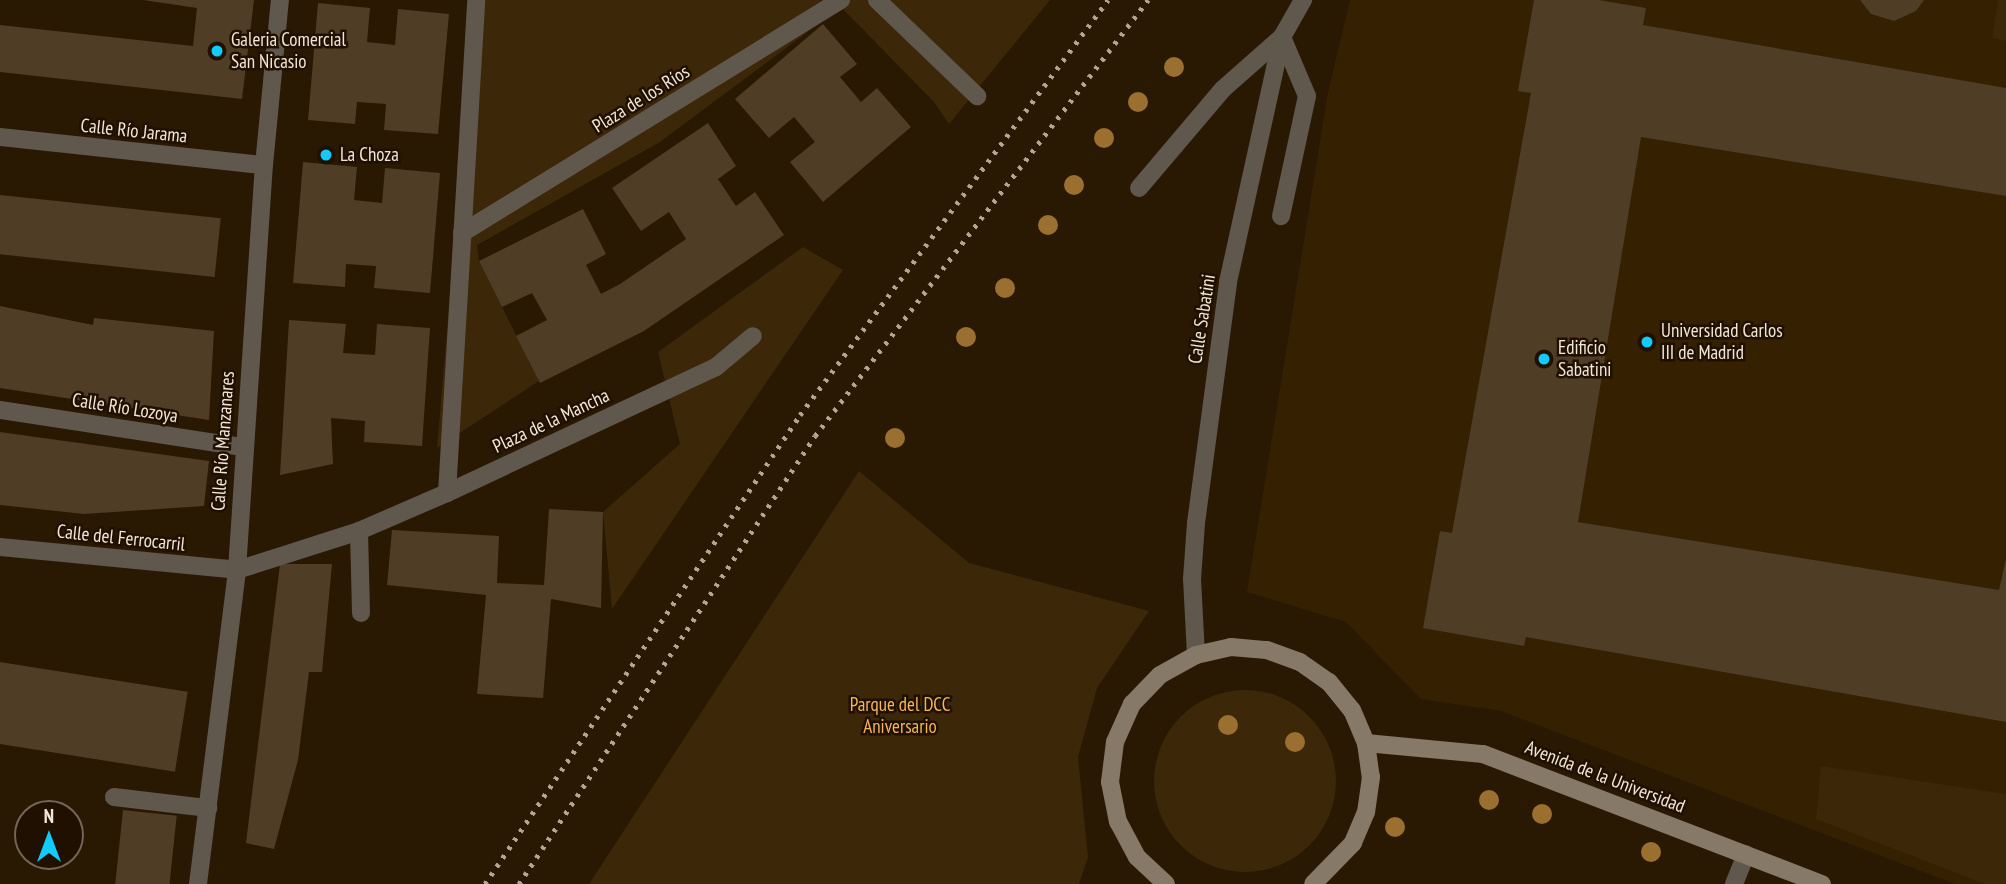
<!DOCTYPE html>
<meta charset="utf-8">
<style>
body{margin:0}
#map{position:relative;width:2006px;height:884px;overflow:hidden;background:#291902;font-family:"PT Sans Narrow",sans-serif}
div>[style]{position:absolute}
[style*='--x']{left:calc(var(--x)*1px);top:calc(var(--y)*1px);width:calc(var(--w)*1px);rotate:calc(var(--a)*1deg)}
.built>*{inset:0;background:#352001}
.green>*{inset:0;background:#3c2708}
.round{border-radius:50%}
.building>*{inset:0;background:#4f3d25;transform-origin:0 0}
.service>*{height:18px;margin:-9px;padding:0 9px;transform-origin:9px;border-radius:9px;background:#60574d}
.pedestrian>*{height:18px;margin:-9px;padding:0 9px;transform-origin:9px;border-radius:9px;background:#60574d}
.minor>*{height:18px;margin:-9px;padding:0 9px;transform-origin:9px;border-radius:9px;background:#60574d}
.secondary>*{height:18px;margin:-9px;padding:0 9px;transform-origin:9px;border-radius:9px;background:#867968}
.rail>*{height:5px;margin-top:-2.5px;transform-origin:0;background:repeating-linear-gradient(90deg,#b2a594 0 3.5px,transparent 0 10.5px)}
.trees>*{width:20px;height:20px;margin:-10px;border-radius:50%;background:#9a6f30}
.dots>*{width:19px;height:19px;translate:-50% -50%;box-sizing:border-box;border:4px solid #1f1000;border-radius:50%}
span{translate:-50% -50%;white-space:nowrap;text-align:center;line-height:1.15;-webkit-text-stroke:5px #1f1000;paint-order:stroke}
.poi-label{font-size:19px;color:#f1e6d8}
.left{translate:0 -50%;text-align:left}
.street-label{font-size:19px;color:#f1e6d8}
.park-label{font-size:19px;color:#f7b555}
.north{position:absolute;left:14px;top:800px;width:70px;height:70px;box-sizing:border-box;background:#1f1000;border:2px solid #736656;border-radius:50%;rotate:0deg;font-size:19px;font-weight:700;line-height:28px;text-align:center;color:#f1e6d8}
.north::after{content:'';display:block;margin:auto;width:24px;height:32px;background:#12cafb;clip-path:polygon(50% 0,100% 100%,50% 72%,0 100%)}
</style>
<div id="map">
<div class="built">
<i style="clip-path:polygon(1350px 0,2006px 0,2006px 884px,1955px 884px,1501px 711px,1421px 699px,1346px 622px,1247px 592px,1328px 92px)"></i>
</div>
<div class="green">
<i style="clip-path:polygon(475px 0,1050px 0,949px 124px,934px 102px,841px 7px,660px 142px,477px 245px,479px 261px,539px 381px,437px 448px)"></i>
<i style="clip-path:polygon(1998px 0,2006px 0,2006px 41px,1992px 38px)"></i>
<i style="clip-path:polygon(803px 247px,843px 270px,612px 609px,603px 512px,680px 444px,658px 352px)"></i>
<i style="clip-path:polygon(859px 471px,969px 563px,1149px 611px,1097px 688px,1078px 757px,1088px 857px,1079px 884px,589px 884px)"></i>
<i class="round" style="left:1154px;top:690px;width:182px;height:182px"></i>
<i style="clip-path:polygon(1821px 766px,2006px 794px,2006px 884px,1985px 884px,1816px 819px)"></i>
</div>
<div class="building">
<i style="clip-path:polygon(254px 0,242px 99px,0 72px,0 25px,193px 46px,197px 8px,143px 0)"></i>
<i style="clip-path:polygon(1534px 0,1599px 0,1646px 8px,1643px 25px,2006px 88px,2006px 196px,1641px 137px,1578px 522px,1999px 590px,2006px 559px,2006px 722px,1526px 637px,1524px 646px,1423px 628px,1440px 531px,1452px 533px,1531px 93px,1518px 91px)"></i>
<i style="clip-path:polygon(1860px 0,1924px 0,1916px 11px,1894px 21px,1871px 14px)"></i>
<i style="clip-path:polygon(318px 3px,370px 8px,367px 42px,395px 45px,398px 9px,449px 14px,438px 134px,384px 130px,386px 104px,357px 102px,355px 124px,308px 120px)"></i>
<i style="clip-path:polygon(823px 24px,857px 64px,840px 77px,861px 102px,877px 88px,911px 127px,823px 202px,790px 162px,815px 142px,794px 117px,769px 138px,735px 99px)"></i>
<i style="clip-path:polygon(708px 123px,736px 166px,718px 179px,736px 206px,755px 192px,784px 235px,644px 331px,540px 383px,516px 336px,547px 320px,532px 293px,502px 307px,479px 261px,583px 209px,606px 254px,586px 265px,601px 294px,620px 284px,686px 239px,669px 212px,641px 231px,612px 188px)"></i>
<i style="clip-path:polygon(303px 162px,357px 167px,354px 200px,382px 203px,385px 168px,440px 173px,430px 293px,374px 288px,376px 266px,346px 264px,345px 287px,293px 283px)"></i>
<i style="left:0;top:195px;width:222px;height:59px;rotate:6deg"></i>
<i style="clip-path:polygon(0 306px,93px 325px,94px 318px,214px 331px,209px 420px,0 388px)"></i>
<i style="clip-path:polygon(289px 320px,346px 324px,343px 353px,375px 355px,377px 324px,430px 328px,422px 446px,364px 442px,365px 421px,331px 418px,333px 464px,280px 475px)"></i>
<i style="clip-path:polygon(0 432px,209px 461px,204px 506px,84px 514px,0 505px)"></i>
<i style="clip-path:polygon(549px 509px,603px 512px,601px 608px,551px 599px,543px 698px,477px 694px,486px 595px,387px 585px,392px 530px,499px 536px,497px 583px,544px 585px)"></i>
<i style="clip-path:polygon(280px 564px,332px 564px,322px 672px,309px 672px,298px 760px,274px 849px,246px 843px)"></i>
<i style="left:0;top:662px;width:190px;height:81px;rotate:9deg"></i>
<i style="left:123px;top:810px;width:54px;height:75px;rotate:6deg"></i>
</div>
<div class="service">
<i style="--x:1139;--y:188;--w:130;--a:-49.7"></i>
<i style="--x:1223;--y:89;--w:79;--a:-41.4"></i>
<i style="--x:1282;--y:37;--w:64;--a:67"></i>
<i style="--x:1307;--y:96;--w:123;--a:102.2"></i>
<i style="--x:1734;--y:884;--w:32;--a:-68"></i>
</div>
<div class="pedestrian">
<i style="--x:877;--y:0;--w:139;--a:43.8"></i>
<i style="--x:462;--y:233;--w:445;--a:-31.6"></i>
<i style="--x:447;--y:493;--w:494;--a:-86.6"></i>
<i style="--x:359;--y:531;--w:82;--a:88.6"></i>
<i style="--x:114;--y:797;--w:95;--a:6.7"></i>
</div>
<div class="minor">
<i style="--x:0;--y:137;--w:265;--a:6.1"></i>
<i style="--x:0;--y:410;--w:246;--a:8.7"></i>
<i style="--x:0;--y:547;--w:238;--a:5.5"></i>
<i style="--x:237;--y:570;--w:128;--a:-17.7"></i>
<i style="--x:359;--y:531;--w:96;--a:-23.4"></i>
<i style="--x:447;--y:493;--w:297;--a:-25.1"></i>
<i style="--x:716;--y:367;--w:48;--a:-40"></i>
<i style="--x:1196;--y:655;--w:76;--a:-93"></i>
<i style="--x:1192;--y:579;--w:56;--a:-85.9"></i>
<i style="--x:1196;--y:523;--w:243;--a:-82.4"></i>
<i style="--x:1228;--y:282;--w:251;--a:-77.6"></i>
<i style="--x:1282;--y:37;--w:43;--a:-60.4"></i>
<i style="--x:198;--y:884;--w:316;--a:-82.9"></i>
<i style="--x:237;--y:570;--w:406;--a:-86.2"></i>
<i style="--x:264;--y:165;--w:166;--a:-84.5"></i>
</div>
<div class="secondary">
<i style="--x:1366;--y:743;--w:118;--a:5.4"></i>
<i style="--x:1483;--y:754;--w:363;--a:21"></i>
<i style="--x:1166;--y:884;--w:40;--a:-137"></i>
<i style="--x:1137;--y:857;--w:40;--a:-118"></i>
<i style="--x:1118;--y:822;--w:41;--a:-101.3"></i>
<i style="--x:1110;--y:782;--w:40;--a:-82.9"></i>
<i style="--x:1115;--y:742;--w:42;--a:-65.9"></i>
<i style="--x:1132;--y:704;--w:40;--a:-46"></i>
<i style="--x:1160;--y:675;--w:41;--a:-29.1"></i>
<i style="--x:1196;--y:655;--w:36;--a:-13"></i>
<i style="--x:1231;--y:647;--w:36;--a:5"></i>
<i style="--x:1267;--y:650;--w:35;--a:20"></i>
<i style="--x:1300;--y:662;--w:35;--a:35"></i>
<i style="--x:1329;--y:682;--w:36;--a:51"></i>
<i style="--x:1352;--y:710;--w:36;--a:67"></i>
<i style="--x:1366;--y:743;--w:34;--a:82"></i>
<i style="--x:1371;--y:777;--w:35;--a:98"></i>
<i style="--x:1366;--y:812;--w:34;--a:113"></i>
<i style="--x:1353;--y:843;--w:57;--a:134.3"></i>
</div>
<div class="rail">
<i style="--x:485;--y:884;--w:565;--a:-56.11"></i>
<i style="--x:800;--y:415;--w:517;--a:-53.42"></i>
<i style="--x:519;--y:884;--w:537;--a:-56.55"></i>
<i style="--x:815;--y:436;--w:549;--a:-52.63"></i>
</div>
<div class="trees">
<i style="left:1174px;top:67px"></i>
<i style="left:1138px;top:102px"></i>
<i style="left:1104px;top:138px"></i>
<i style="left:1074px;top:185px"></i>
<i style="left:1048px;top:225px"></i>
<i style="left:1005px;top:288px"></i>
<i style="left:966px;top:337px"></i>
<i style="left:895px;top:438px"></i>
<i style="left:1228px;top:725px"></i>
<i style="left:1295px;top:742px"></i>
<i style="left:1489px;top:800px"></i>
<i style="left:1542px;top:814px"></i>
<i style="left:1395px;top:827px"></i>
<i style="left:1651px;top:852px"></i>
</div>
<div class="dots">
<i style="left:217px;top:51px;background:#12cafb"></i>
<i style="left:326px;top:155px;background:#12cafb"></i>
<i style="left:1647px;top:342px;background:#12cafb"></i>
<i style="left:1544px;top:359px;background:#12cafb"></i>
</div>
<div class="poi-label">
<span class="left" style="left:231px;top:51px">Galeria Comercial<br>San Nicasio</span>
<span class="left" style="left:340px;top:155px">La Choza</span>
<span class="left" style="left:1661px;top:342px">Universidad Carlos<br>III de Madrid</span>
<span class="left" style="left:1558px;top:359px">Edificio<br>Sabatini</span>
</div>
<div class="street-label">
<span style="left:641px;top:99px;rotate:-32deg">Plaza de los Ríos</span>
<span style="left:134px;top:131px;rotate:6deg">Calle Río Jarama</span>
<span style="left:1202px;top:319px;rotate:-81deg">Calle Sabatini</span>
<span style="left:125px;top:408px;rotate:9deg">Calle Río Lozoya</span>
<span style="left:551px;top:421px;rotate:-25deg">Plaza de la Mancha</span>
<span style="left:223px;top:441px;rotate:-86deg">Calle Río Manzanares</span>
<span style="left:121px;top:538px;rotate:6deg">Calle del Ferrocarril</span>
<span style="left:1605px;top:777px;rotate:21deg">Avenida de la Universidad</span>
</div>
<div class="park-label">
<span style="left:900px;top:716px">Parque del DCC<br>Aniversario</span>
</div>
<div class="north">N</div>
</div>
